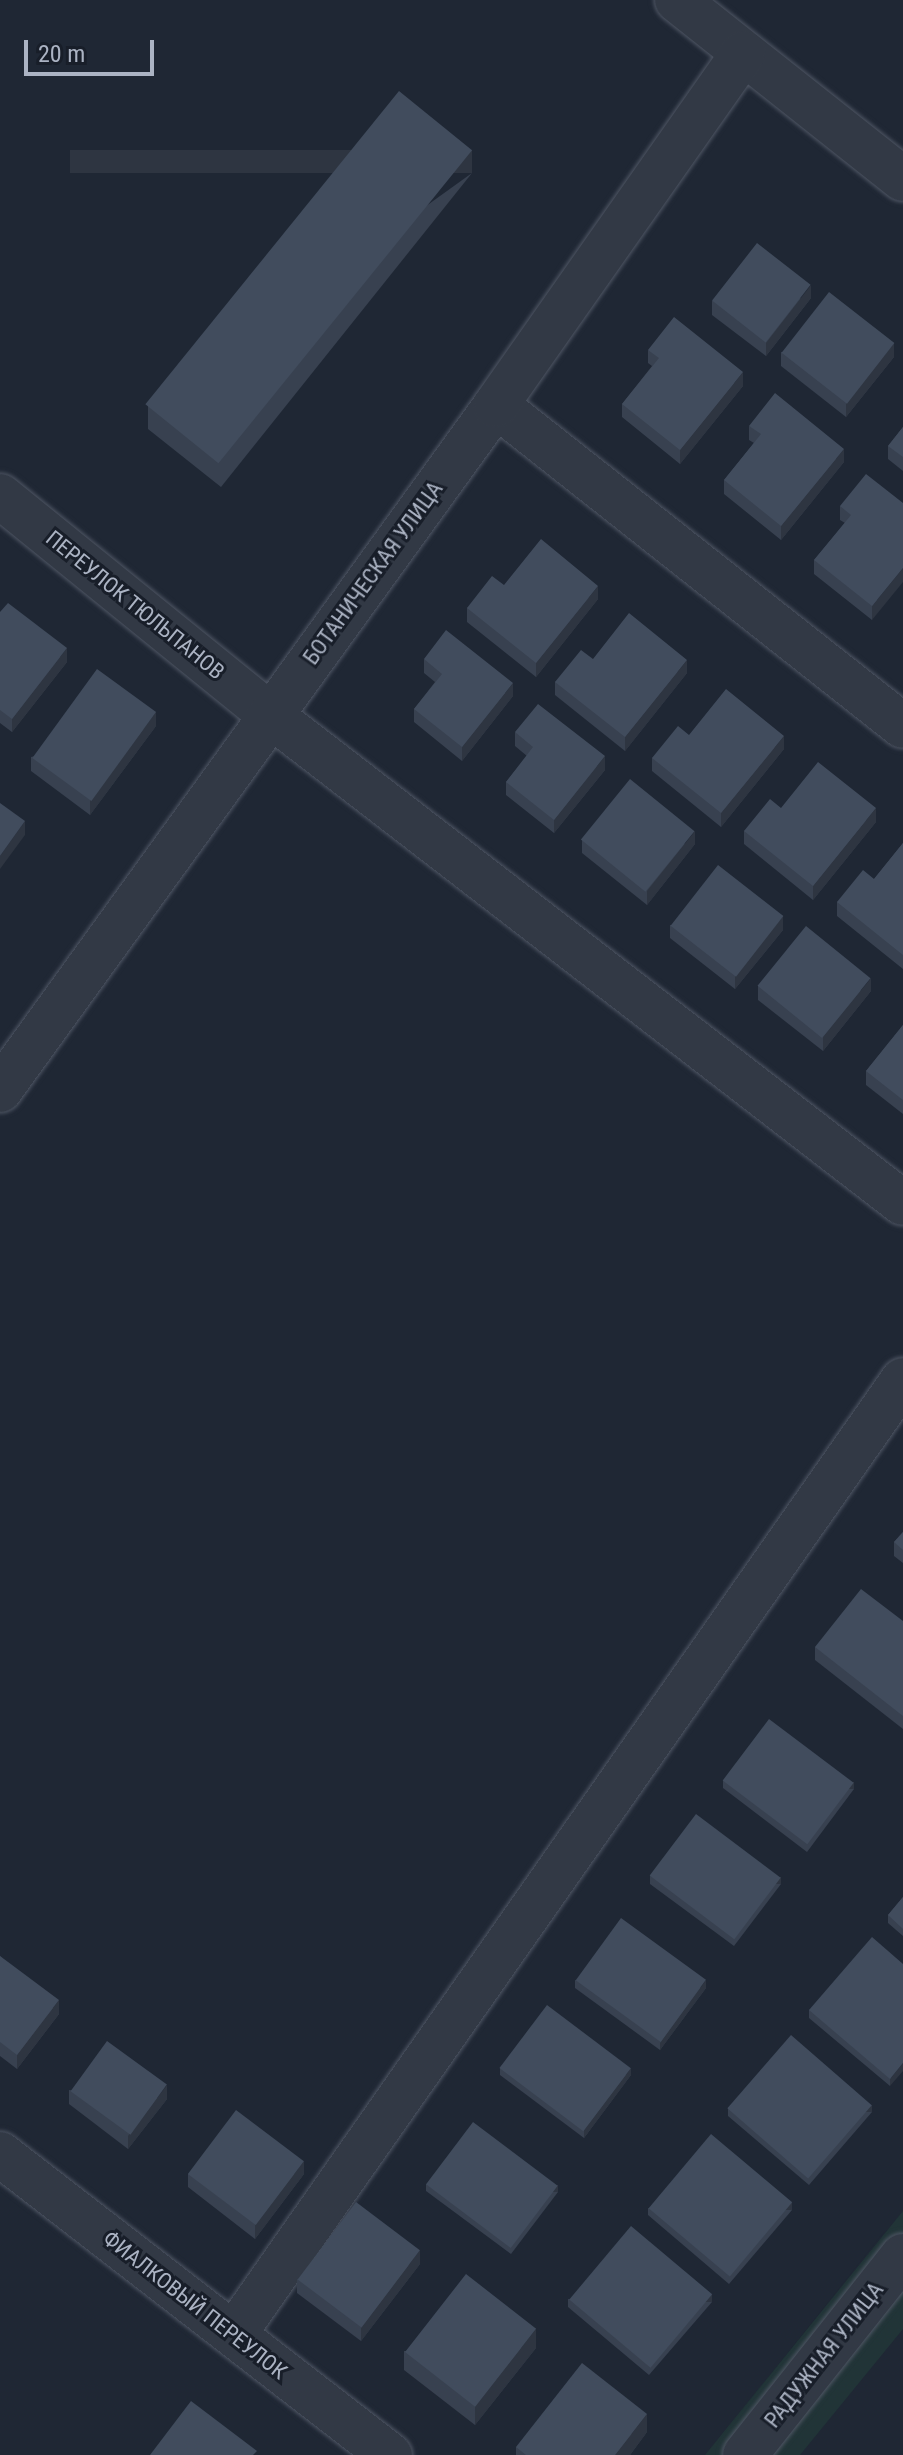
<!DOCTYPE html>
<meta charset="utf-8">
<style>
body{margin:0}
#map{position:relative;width:903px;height:2455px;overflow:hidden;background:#1f2734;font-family:"Roboto Condensed",sans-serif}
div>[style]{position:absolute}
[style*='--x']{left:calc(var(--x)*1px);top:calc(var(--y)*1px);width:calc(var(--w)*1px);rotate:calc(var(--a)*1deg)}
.green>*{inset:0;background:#213437}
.roads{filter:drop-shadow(0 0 2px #4f5664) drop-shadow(0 0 2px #4f5664)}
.minor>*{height:44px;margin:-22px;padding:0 22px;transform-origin:22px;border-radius:22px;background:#323945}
.wall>*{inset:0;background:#384150}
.shaded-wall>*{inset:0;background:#2e3541;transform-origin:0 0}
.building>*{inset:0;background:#414c5d;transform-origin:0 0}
span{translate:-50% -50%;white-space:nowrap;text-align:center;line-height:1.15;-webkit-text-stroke:6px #181e29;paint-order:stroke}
.street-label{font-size:22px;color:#abb3c3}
.scale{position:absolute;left:24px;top:40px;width:130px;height:36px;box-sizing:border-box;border:4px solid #abb3c3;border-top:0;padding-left:10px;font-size:24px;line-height:28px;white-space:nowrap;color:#abb3c3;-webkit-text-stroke:6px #181e29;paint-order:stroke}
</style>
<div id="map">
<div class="green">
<i style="clip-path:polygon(903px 2211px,903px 2329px,800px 2455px,705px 2455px)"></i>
</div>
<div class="roads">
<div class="minor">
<i style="--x:677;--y:0;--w:288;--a:38.4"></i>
<i style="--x:496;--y:405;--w:518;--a:38.26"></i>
<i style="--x:0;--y:496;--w:348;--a:39"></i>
<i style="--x:270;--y:715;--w:799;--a:37.63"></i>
<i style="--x:0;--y:1090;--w:846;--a:-54.09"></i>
<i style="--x:496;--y:405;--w:430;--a:-54.9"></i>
<i style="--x:0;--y:2154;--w:493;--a:37.7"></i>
<i style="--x:234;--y:2334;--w:1165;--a:-54.96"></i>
<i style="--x:745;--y:2455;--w:254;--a:-51.6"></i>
</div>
</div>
<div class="wall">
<i style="clip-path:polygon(472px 173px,221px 487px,148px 429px,148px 406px)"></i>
<i style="clip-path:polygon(811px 298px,766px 356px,712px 315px,712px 301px)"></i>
<i style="clip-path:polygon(648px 350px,743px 386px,680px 464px,622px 417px,622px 404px,652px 366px,648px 363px)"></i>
<i style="clip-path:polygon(781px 352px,894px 357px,846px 417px,781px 366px)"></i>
<i style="clip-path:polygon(749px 426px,844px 462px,781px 540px,724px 494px,724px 480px,754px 443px,749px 440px)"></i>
<i style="clip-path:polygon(903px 427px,903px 471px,888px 459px,888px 446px)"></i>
<i style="clip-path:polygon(903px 503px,872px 620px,814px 574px,814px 560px,845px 523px,840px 520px,840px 506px)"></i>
<i style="clip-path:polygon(504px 585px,598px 599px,536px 677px,467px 622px,467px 608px)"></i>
<i style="clip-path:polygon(0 612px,67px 662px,12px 732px,0 723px)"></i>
<i style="clip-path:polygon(424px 659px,513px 696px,462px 761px,414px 722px,414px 709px,435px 682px,424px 673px)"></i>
<i style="clip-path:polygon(593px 659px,687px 673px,625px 751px,555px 695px,555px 682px)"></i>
<i style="clip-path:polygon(156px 726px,90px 815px,31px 771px,31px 757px)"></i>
<i style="clip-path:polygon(515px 732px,605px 770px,554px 833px,506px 795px,506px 782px,527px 756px,515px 746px)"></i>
<i style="clip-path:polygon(689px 735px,784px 749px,721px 827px,652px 771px,652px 758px)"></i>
<i style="clip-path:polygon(781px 808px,876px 822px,813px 900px,744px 844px,744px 831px)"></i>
<i style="clip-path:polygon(582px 840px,695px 844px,647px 905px,582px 853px)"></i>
<i style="clip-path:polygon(903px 843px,903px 969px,837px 916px,837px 902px,874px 879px)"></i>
<i style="clip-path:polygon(670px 925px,783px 930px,735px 989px,670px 938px)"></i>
<i style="clip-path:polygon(758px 986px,871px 991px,823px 1051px,758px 1000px)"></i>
<i style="clip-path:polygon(903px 1025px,903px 1114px,866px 1085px,866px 1071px)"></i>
<i style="clip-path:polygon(903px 1532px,903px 1563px,894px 1556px,894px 1542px)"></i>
<i style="clip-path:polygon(903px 1621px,903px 1729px,815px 1660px,815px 1647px)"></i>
<i style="clip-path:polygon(723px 1781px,854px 1789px,807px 1852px,723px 1788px)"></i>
<i style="clip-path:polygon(650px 1876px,781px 1884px,734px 1946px,650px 1884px)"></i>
<i style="clip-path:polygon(903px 1897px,903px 1936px,888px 1923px,888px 1915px)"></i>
<i style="clip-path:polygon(0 1956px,59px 2014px,17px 2069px,0 2056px)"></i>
<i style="clip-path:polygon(903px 1964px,890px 2086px,809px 2018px,809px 2010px)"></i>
<i style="clip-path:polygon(575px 1980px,706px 1988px,660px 2050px,575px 1988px)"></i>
<i style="clip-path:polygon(500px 2068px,631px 2075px,584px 2138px,500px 2075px)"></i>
<i style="clip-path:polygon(69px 2090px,167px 2099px,128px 2149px,69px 2104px)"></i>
<i style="clip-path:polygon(728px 2109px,872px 2112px,809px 2185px,728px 2116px)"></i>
<i style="clip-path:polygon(188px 2174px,304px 2174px,255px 2239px,188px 2187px)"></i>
<i style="clip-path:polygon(426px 2184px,558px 2192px,511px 2254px,426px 2191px)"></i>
<i style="clip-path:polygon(648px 2208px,792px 2210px,729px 2284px,648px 2215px)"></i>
<i style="clip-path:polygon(420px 2264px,361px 2341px,297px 2293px,297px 2279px)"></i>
<i style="clip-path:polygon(568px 2299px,712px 2302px,649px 2375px,568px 2307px)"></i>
<i style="clip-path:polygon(536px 2348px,475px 2425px,404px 2370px,404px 2351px)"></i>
<i style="clip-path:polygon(647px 2432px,630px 2455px,516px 2455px,516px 2447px)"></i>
</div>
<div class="shaded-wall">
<i style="left:472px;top:150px;width:23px;height:402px;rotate:90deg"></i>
<i style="clip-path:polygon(811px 285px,811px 298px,766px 356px,766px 343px)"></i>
<i style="clip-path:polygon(894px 343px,894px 357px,846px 417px,846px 404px)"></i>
<i style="clip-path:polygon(743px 372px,743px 386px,680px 464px,680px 450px)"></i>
<i style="clip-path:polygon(844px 449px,844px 462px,781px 540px,781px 526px)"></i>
<i style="clip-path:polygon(903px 568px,903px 582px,872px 620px,872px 606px)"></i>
<i style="clip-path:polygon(598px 586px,598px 599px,536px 677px,536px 663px)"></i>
<i style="clip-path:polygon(67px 648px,67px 662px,12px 732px,12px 719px)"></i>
<i style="clip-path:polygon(687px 660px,687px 673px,625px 751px,625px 737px)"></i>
<i style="clip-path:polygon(513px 683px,513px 696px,462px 761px,462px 747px)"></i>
<i style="clip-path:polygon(156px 712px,156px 726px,90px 815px,90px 801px)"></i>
<i style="clip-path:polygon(784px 736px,784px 749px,721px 827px,721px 813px)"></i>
<i style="clip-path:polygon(605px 756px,605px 770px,554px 833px,554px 820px)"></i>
<i style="clip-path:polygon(876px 808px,876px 822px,813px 900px,813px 886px)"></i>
<i style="clip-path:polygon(25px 821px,25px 835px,0 869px,0 856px)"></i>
<i style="clip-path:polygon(695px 831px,695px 844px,647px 905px,647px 891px)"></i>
<i style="clip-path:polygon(783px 916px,783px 930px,735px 989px,735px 976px)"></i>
<i style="clip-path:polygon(871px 978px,871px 991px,823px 1051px,823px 1037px)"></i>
<i style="left:854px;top:1782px;width:7px;height:79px;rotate:90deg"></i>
<i style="left:781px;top:1877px;width:7px;height:78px;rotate:90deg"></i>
<i style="clip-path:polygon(706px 1980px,706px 1988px,660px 2050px,660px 2043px)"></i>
<i style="clip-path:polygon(59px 2000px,59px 2014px,17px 2069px,17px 2055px)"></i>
<i style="clip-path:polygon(903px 2063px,903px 2071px,890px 2086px,890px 2079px)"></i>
<i style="clip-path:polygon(631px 2068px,631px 2075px,584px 2138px,584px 2130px)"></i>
<i style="clip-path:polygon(167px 2085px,167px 2099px,128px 2149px,128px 2136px)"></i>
<i style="left:872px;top:2105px;width:7px;height:96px;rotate:90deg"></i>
<i style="clip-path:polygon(304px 2161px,304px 2174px,255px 2239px,255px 2225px)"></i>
<i style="left:558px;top:2185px;width:7px;height:78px;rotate:90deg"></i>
<i style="left:792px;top:2203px;width:7px;height:97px;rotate:90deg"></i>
<i style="clip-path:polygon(420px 2250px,420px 2264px,361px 2341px,361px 2328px)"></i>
<i style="left:712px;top:2295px;width:7px;height:96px;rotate:90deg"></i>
<i style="clip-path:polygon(536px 2329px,536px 2348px,475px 2425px,475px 2406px)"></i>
<i style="clip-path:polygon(647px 2414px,647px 2432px,630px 2455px,615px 2455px)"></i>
</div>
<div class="building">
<i style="left:399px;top:91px;width:94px;height:403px;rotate:39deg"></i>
<i style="left:757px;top:243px;width:68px;height:73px;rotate:38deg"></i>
<i style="left:829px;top:292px;width:83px;height:77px;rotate:38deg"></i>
<i style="clip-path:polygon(674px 317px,743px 372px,680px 450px,622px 404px,659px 358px,648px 350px)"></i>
<i style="clip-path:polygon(775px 393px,844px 449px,781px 526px,724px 480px,761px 434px,749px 426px)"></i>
<i style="clip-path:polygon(903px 427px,903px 457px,888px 446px)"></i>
<i style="clip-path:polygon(866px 474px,903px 503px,903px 568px,872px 606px,814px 560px,851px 515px,840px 506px)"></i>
<i style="clip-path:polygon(541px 539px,598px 586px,536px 663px,467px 608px,492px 576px,504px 585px)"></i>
<i style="clip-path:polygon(8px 603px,67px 648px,12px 719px,0 710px,0 612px)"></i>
<i style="clip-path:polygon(629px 613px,687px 660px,625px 737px,555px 682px,581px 650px,593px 659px)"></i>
<i style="clip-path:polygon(446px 630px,513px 683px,462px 747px,414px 709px,442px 674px,424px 659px)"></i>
<i style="left:97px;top:669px;width:73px;height:110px;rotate:36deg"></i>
<i style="clip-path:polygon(726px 689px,784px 736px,721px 813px,652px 758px,678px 726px,689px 735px)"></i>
<i style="clip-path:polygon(538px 704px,605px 756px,554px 820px,506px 782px,533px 747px,515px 732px)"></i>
<i style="clip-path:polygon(818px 762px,876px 808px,813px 886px,744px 831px,770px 799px,781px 808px)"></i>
<i style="left:630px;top:779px;width:83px;height:78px;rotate:39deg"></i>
<i style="clip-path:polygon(0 803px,25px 821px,0 856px)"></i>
<i style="clip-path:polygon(903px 843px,903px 955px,837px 902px,863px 870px,874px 879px)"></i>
<i style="left:718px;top:865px;width:83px;height:77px;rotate:38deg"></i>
<i style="left:806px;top:926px;width:83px;height:77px;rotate:39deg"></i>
<i style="clip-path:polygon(903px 1025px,903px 1100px,866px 1071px)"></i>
<i style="clip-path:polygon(903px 1532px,903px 1550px,894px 1542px)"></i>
<i style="clip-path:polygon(861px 1589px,903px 1621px,903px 1716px,815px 1647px)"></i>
<i style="left:769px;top:1719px;width:106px;height:77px;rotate:37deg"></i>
<i style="left:696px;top:1814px;width:106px;height:77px;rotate:37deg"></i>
<i style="clip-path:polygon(903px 1897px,903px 1929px,888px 1915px)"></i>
<i style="left:621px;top:1918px;width:105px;height:77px;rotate:36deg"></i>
<i style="clip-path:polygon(872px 1937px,903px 1964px,903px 2063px,890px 2079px,809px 2010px)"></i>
<i style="clip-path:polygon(0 1956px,59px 2000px,17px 2055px,0 2042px)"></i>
<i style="left:547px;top:2005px;width:105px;height:79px;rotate:37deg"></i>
<i style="left:791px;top:2035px;width:107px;height:97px;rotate:41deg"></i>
<i style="left:107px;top:2041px;width:74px;height:62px;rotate:36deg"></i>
<i style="left:236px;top:2110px;width:85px;height:80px;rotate:37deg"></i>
<i style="left:473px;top:2122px;width:106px;height:78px;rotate:37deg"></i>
<i style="left:711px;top:2134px;width:106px;height:97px;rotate:40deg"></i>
<i style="left:356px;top:2202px;width:80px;height:97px;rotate:37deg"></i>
<i style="left:631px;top:2226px;width:106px;height:96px;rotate:40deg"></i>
<i style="left:466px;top:2274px;width:89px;height:99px;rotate:38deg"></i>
<i style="clip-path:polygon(582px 2363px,647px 2414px,615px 2455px,526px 2455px,516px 2447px)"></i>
<i style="clip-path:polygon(191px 2401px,257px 2451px,253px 2455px,150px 2455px)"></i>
</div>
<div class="street-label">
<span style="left:373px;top:573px;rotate:-54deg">БОТАНИЧЕСКАЯ УЛИЦА</span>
<span style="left:135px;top:605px;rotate:39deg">ПЕРЕУЛОК ТЮЛЬПАНОВ</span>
<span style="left:195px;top:2305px;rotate:38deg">ФИАЛКОВЫЙ ПЕРЕУЛОК</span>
<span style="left:824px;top:2355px;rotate:-52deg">РАДУЖНАЯ УЛИЦА</span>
</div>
<div class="scale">20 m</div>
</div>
